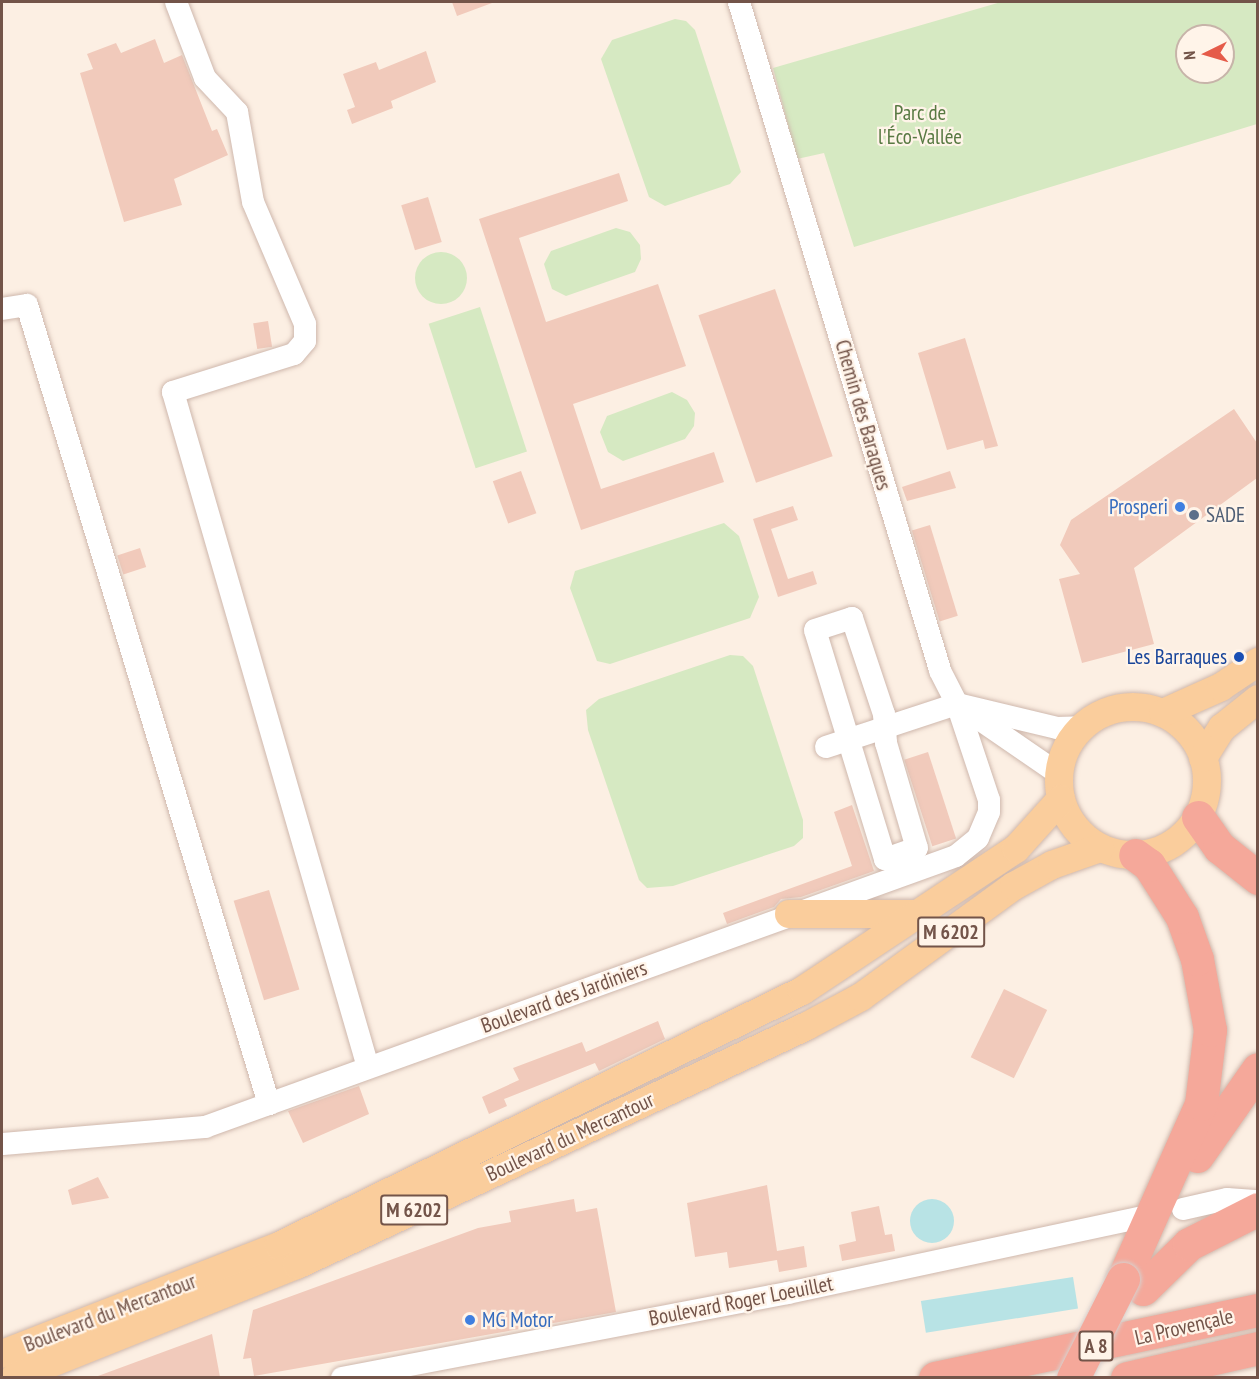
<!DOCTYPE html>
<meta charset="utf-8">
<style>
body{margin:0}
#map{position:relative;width:1259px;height:1379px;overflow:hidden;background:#fcefe3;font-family:"PT Sans Narrow",sans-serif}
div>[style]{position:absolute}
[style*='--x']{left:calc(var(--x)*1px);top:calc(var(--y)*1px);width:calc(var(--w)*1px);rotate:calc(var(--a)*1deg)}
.green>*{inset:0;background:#d6e9c2;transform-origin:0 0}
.round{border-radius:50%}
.water>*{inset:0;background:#b8e3e5;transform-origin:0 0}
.building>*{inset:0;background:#f1cabb;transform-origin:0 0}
.roads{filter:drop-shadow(0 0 2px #cfb8ad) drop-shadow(0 0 2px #cfb8ad)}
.minor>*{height:22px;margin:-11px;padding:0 11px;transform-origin:11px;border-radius:11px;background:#fff}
.major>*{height:28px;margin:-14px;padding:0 14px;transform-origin:14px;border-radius:14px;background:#facd9c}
.major>.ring{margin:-14px;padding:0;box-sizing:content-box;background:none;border:28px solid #facd9c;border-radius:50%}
.highway>*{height:33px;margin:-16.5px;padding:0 16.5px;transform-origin:16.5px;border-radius:16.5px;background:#f5a89a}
.bridges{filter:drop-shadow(0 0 2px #d8cfcc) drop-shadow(0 0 2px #d8cfcc)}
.highway-bridge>*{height:33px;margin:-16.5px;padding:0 16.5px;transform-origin:16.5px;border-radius:16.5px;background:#f5a89a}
.dots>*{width:16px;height:16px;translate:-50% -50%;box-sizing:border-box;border:3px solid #fff4e9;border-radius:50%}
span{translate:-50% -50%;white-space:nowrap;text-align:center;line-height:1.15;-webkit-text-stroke:4.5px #fff4e9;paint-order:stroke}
.shield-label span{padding:2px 4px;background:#fff4e9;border:2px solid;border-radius:4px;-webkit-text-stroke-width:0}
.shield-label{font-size:20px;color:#735449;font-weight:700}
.park-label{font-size:21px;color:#587942}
.street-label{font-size:21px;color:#735449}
.shop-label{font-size:21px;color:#366cbe}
.right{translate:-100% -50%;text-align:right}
.left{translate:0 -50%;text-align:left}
.service-label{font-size:21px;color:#4e5e75}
.transit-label{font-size:21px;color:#164399}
.frame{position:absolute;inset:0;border:3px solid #735449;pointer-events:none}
.north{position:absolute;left:1175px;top:24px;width:60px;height:60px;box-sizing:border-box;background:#fff4e9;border:2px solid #c7b4a9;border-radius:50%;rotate:265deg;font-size:16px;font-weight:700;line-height:24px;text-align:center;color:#735449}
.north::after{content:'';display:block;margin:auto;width:21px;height:27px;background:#e55b49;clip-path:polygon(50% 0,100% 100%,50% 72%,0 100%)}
</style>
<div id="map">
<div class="green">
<i style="clip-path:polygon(evenodd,1001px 2px,1257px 2px,1257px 124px,854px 247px,824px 153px,797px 159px,773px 68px,1001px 2px,1187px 36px,1223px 36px,1223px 72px,1187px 72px,1187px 36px)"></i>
<i style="clip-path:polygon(675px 19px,686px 21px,695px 30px,741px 172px,730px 184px,665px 206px,649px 197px,601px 59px,612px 40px)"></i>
<i style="clip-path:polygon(616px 228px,630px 232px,640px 245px,641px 259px,635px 272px,566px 296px,552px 289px,544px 264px,551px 251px)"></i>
<i class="round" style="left:415px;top:252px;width:52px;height:52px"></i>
<i style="left:480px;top:307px;width:152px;height:54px;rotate:72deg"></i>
<i style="clip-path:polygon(672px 392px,687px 400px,695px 413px,694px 426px,685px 439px,623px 461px,608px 452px,600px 432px,607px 416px)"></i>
<i style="clip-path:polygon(724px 523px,739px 536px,759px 597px,750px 618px,610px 664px,597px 661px,570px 588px,575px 571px)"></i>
<i style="clip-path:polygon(730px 655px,743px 656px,753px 666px,803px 820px,803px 838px,794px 846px,673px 886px,647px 888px,639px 880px,588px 730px,586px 710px,599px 699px)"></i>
</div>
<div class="water">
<i class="round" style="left:910px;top:1199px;width:44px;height:44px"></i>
<i style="left:1073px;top:1277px;width:32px;height:154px;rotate:81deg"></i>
</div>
<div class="building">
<i style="clip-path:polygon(452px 2px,492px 2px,492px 3px,457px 16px)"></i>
<i style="clip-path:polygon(155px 39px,164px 63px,182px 55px,212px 131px,217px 129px,228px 155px,174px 179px,182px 205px,124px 222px,80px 73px,93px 69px,87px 54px,116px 43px,121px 53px)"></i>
<i style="clip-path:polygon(426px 51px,436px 82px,391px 101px,393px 108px,352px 124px,347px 110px,355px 107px,343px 74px,376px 62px,379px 70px)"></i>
<i style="clip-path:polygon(619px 173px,628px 201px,519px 238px,546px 322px,658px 284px,686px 366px,573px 404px,601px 489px,714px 452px,724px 482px,581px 530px,479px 219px)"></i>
<i style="left:428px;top:197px;width:47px;height:28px;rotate:73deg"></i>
<i style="left:775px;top:289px;width:177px;height:81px;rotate:71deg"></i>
<i style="left:268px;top:321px;width:26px;height:15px;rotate:81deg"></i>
<i style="clip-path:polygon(965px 338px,998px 446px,985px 449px,983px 440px,947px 450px,918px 353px)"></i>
<i style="clip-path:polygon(1234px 409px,1257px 443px,1257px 478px,1134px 568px,1154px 644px,1082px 663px,1059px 579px,1080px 574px,1060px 545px,1071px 520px)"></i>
<i style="left:521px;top:471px;width:45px;height:30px;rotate:70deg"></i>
<i style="clip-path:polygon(950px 471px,956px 488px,907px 501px,902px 487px)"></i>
<i style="clip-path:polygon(793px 506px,798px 520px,771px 529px,788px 579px,813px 571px,817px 584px,778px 597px,753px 519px)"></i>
<i style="left:930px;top:525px;width:95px;height:19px;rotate:73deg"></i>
<i style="left:140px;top:548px;width:20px;height:24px;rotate:72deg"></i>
<i style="left:928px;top:752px;width:91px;height:25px;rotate:72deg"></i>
<i style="clip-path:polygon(852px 805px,874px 871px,801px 897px,781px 899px,774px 907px,727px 924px,723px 913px,852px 866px,834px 812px)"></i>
<i style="left:269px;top:890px;width:104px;height:37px;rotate:73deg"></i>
<i style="left:1004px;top:989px;width:48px;height:76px;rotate:26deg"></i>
<i style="clip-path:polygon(658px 1021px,665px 1039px,599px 1071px,595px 1063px,504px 1099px,507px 1106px,489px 1114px,482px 1097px,519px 1080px,513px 1068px,582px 1042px,586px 1052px)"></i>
<i style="clip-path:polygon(359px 1086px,369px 1114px,303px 1143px,288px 1111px)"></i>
<i style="clip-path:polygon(98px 1177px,109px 1198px,72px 1205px,68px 1190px)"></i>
<i style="clip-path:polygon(767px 1185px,777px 1251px,804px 1246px,807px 1267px,779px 1272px,777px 1260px,729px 1268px,727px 1252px,695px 1257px,687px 1203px)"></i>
<i style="clip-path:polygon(574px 1199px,576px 1212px,597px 1208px,616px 1312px,254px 1376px,251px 1358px,243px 1359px,253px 1310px,478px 1228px,511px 1222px,509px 1211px)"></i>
<i style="clip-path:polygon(879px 1206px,885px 1235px,892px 1234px,895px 1251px,842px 1261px,839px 1245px,856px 1241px,851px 1212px)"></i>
<i style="clip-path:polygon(212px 1334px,220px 1377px,98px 1377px,98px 1376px)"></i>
</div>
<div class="roads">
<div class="minor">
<i style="--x:176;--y:2;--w:81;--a:69.1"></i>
<i style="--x:205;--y:78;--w:47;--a:46.7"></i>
<i style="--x:237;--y:112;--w:91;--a:79.9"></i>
<i style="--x:253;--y:202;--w:133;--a:66.9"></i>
<i style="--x:305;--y:324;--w:17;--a:90"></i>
<i style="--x:305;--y:341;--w:17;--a:130"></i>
<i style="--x:294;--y:354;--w:127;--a:162.6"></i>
<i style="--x:173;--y:392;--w:703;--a:73.89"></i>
<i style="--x:2;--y:309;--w:25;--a:-9"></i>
<i style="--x:27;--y:305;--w:835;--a:73.15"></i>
<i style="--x:852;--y:618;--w:101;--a:71.6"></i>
<i style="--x:884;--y:714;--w:29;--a:86"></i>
<i style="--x:886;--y:743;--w:109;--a:73.6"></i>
<i style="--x:917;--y:848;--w:34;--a:161"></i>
<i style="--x:885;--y:859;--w:239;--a:-107"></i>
<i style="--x:815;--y:630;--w:39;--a:-18"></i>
<i style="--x:963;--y:708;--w:116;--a:34.5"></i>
<i style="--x:826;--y:747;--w:138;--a:-18.2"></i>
<i style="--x:957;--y:704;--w:103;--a:13.5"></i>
<i style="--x:1057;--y:728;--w:25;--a:-2"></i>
<i style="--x:2;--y:1144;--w:204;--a:-4.8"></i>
<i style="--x:205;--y:1127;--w:798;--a:-19.84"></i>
<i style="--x:956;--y:856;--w:28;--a:-39"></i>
<i style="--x:978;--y:838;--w:28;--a:-67"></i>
<i style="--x:989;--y:812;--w:12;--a:-90"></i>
<i style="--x:989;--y:800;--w:101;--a:-108.4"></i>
<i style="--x:957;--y:704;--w:38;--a:-117"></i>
<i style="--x:940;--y:670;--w:698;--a:-106.75"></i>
<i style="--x:1183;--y:1209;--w:45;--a:-12.8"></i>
<i style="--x:1227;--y:1199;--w:31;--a:4"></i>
<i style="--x:342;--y:1378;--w:454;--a:-10.8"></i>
<i style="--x:788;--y:1293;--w:359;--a:-12.1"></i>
</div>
<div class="major">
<i class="ring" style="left:1059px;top:707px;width:120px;height:120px"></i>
<i style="--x:1163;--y:713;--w:64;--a:-24.1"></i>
<i style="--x:1221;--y:687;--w:45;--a:-34"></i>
<i style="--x:1203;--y:758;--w:36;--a:-58"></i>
<i style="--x:1222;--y:728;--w:46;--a:-38.9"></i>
<i style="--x:789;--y:914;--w:133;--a:0"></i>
<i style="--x:2;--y:1354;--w:297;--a:-21.3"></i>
<i style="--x:279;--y:1246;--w:582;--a:-25.99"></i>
<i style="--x:802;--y:991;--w:257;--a:-33.6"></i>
<i style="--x:1016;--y:849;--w:67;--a:-48"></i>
<i style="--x:14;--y:1378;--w:305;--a:-21.8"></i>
<i style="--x:297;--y:1265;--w:563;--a:-25.11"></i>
<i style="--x:807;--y:1026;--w:61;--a:-28.2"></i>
<i style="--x:861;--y:997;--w:189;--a:-36"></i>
<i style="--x:1014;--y:886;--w:43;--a:-28.9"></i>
<i style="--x:1052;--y:865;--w:51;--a:-19.5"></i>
</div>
<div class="highway">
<i style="--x:1198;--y:817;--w:37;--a:55"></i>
<i style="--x:1219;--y:847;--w:50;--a:38.5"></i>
<i style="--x:1197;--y:1156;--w:106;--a:-55"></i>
<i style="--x:1123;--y:1279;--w:192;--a:-66"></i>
<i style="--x:1201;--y:1104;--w:75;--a:-83.1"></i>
<i style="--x:1210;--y:1030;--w:72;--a:-100.4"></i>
<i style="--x:1197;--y:959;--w:45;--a:-109.7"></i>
<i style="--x:1182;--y:917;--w:62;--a:-122.4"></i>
<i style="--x:1149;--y:865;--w:17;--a:-144"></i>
<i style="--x:1143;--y:1289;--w:64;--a:-44.4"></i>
<i style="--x:1189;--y:1244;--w:77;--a:-26.9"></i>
<i style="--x:935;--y:1378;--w:330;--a:-11.9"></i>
<i style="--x:1127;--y:1378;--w:134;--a:-12.9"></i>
</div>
</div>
<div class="bridges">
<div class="highway-bridge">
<i style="--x:1073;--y:1378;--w:111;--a:-63.2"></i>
</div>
</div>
<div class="dots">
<i style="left:1180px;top:507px;background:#3f7fe0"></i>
<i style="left:1194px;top:515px;background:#5c6f8a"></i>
<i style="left:1239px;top:657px;background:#1a4fb4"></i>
<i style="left:470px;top:1320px;background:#3f7fe0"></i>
</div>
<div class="shield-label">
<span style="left:951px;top:932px">M 6202</span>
<span style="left:414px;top:1210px">M 6202</span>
<span style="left:1096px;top:1346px">A 8</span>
</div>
<div class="park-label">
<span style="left:920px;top:125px">Parc de<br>l'Éco-Vallée</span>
</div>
<div class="street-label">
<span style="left:863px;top:415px;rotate:74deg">Chemin des Baraques</span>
<span style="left:564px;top:997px;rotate:-20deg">Boulevard des Jardiniers</span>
<span style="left:570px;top:1137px;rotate:-25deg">Boulevard du Mercantour</span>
<span style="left:741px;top:1301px;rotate:-11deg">Boulevard Roger Loeuillet</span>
<span style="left:110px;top:1313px;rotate:-21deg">Boulevard du Mercantour</span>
<span style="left:1184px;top:1327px;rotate:-13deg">La Provençale</span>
</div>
<div class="shop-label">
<span class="right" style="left:1168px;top:507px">Prosperi</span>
<span class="left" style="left:482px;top:1320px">MG Motor</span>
</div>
<div class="service-label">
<span class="left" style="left:1206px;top:515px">SADE</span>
</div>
<div class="transit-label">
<span class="right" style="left:1227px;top:657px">Les Barraques</span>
</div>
<div class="frame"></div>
<div class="north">N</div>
</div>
